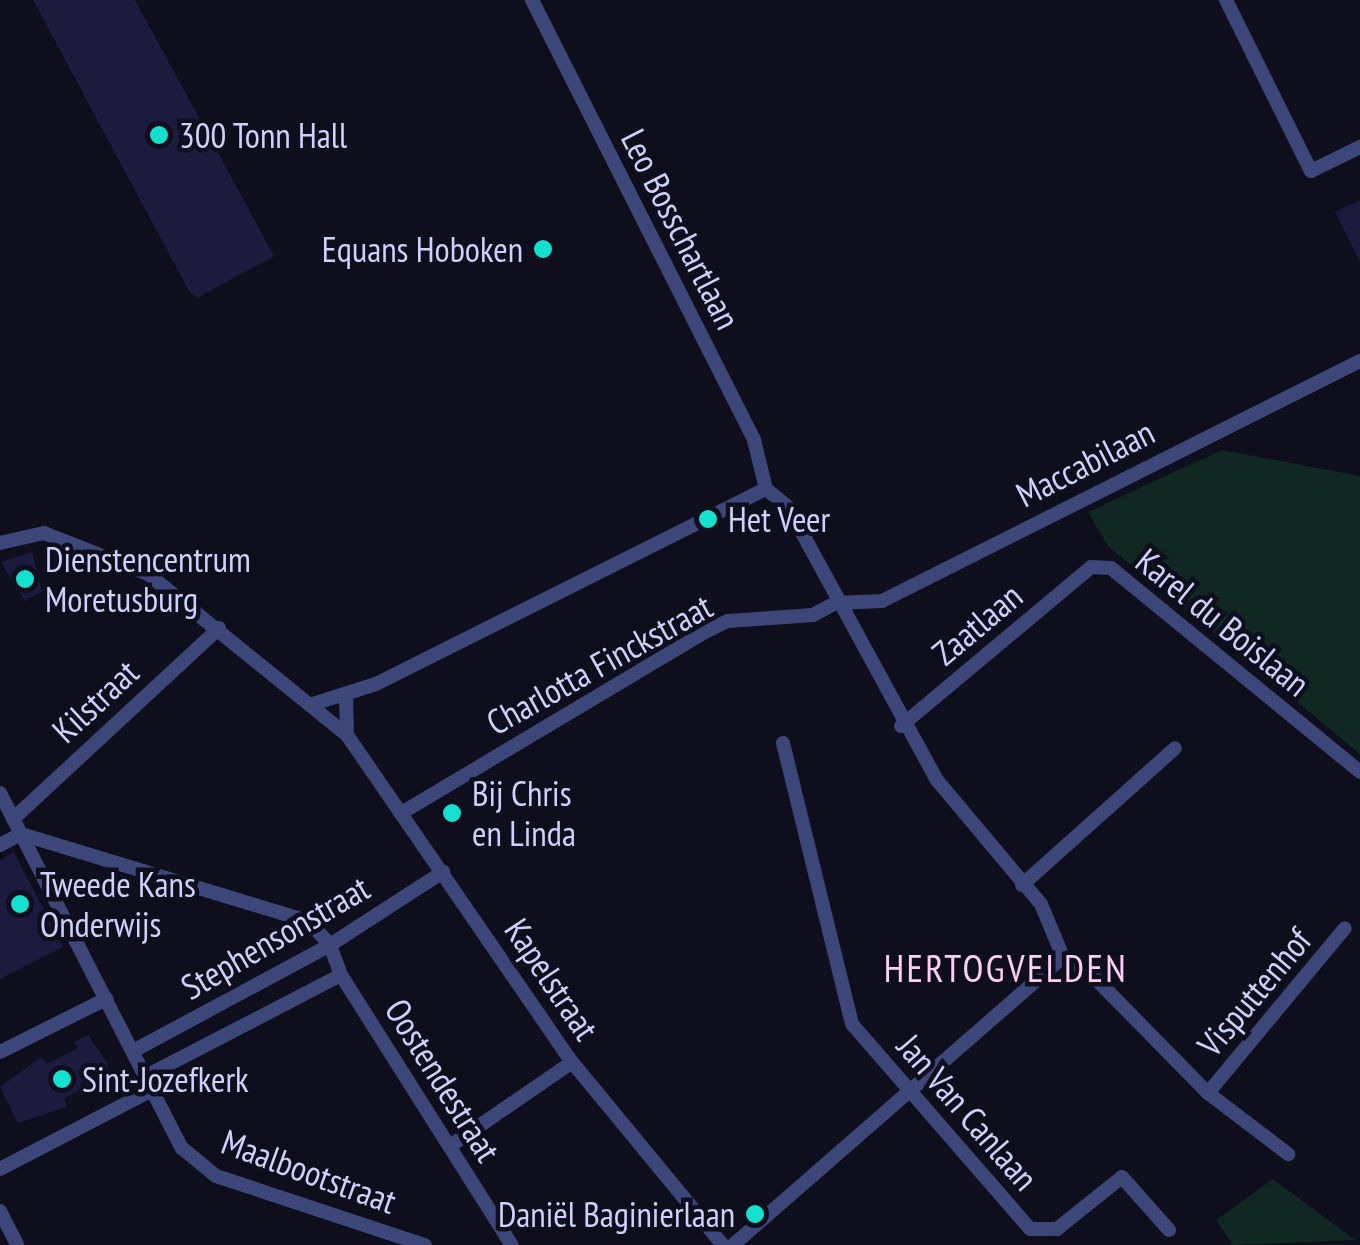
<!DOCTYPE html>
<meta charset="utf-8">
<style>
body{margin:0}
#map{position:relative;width:1360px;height:1245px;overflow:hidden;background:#0e0e1d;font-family:"PT Sans Narrow",sans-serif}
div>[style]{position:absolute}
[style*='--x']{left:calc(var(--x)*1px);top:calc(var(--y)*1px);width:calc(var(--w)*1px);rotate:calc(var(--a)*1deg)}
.green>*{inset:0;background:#112722}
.building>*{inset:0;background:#1c1b3d}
.street>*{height:14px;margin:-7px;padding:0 7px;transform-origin:7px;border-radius:7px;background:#3d4678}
.dots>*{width:28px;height:28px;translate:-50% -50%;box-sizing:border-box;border:5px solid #0e0e1d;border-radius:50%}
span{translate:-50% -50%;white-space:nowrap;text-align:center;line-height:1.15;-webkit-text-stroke:9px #0e0e1d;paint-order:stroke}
.poi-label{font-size:35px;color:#ced2fb}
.left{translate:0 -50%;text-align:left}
.right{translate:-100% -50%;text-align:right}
.street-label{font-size:35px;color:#ced2fb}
.neighbourhood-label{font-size:38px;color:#fbd0f4;letter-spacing:2.5px}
</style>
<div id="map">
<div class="green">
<i style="clip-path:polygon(1222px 450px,1360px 476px,1360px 754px,1108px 546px,1088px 512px)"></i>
<i style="clip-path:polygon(1273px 1179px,1355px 1240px,1233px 1245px,1216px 1220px)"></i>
</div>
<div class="building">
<i style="clip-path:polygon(33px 0,135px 0,274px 256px,197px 298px,189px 291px)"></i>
<i style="clip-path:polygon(1360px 200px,1360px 262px,1335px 212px)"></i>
<i style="clip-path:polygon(32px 552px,42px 591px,25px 601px,1px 562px)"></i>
<i style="clip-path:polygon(14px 852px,63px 947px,0 979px,0 860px)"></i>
<i style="clip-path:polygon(88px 1035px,108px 1064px,106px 1079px,64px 1098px,67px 1107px,18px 1123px,0 1087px,41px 1057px,47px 1064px,78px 1048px,74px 1042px)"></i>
</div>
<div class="street">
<i style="--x:532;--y:0;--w:493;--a:63.2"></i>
<i style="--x:754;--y:440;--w:50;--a:76.2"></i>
<i style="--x:766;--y:489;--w:28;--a:39"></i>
<i style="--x:788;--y:507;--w:310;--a:61.4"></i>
<i style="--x:936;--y:779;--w:163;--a:50"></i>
<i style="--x:1041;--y:904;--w:57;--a:67.5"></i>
<i style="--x:1063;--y:957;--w:31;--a:31"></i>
<i style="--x:1090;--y:973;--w:168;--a:45.5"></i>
<i style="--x:1208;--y:1093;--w:101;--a:37.3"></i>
<i style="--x:1226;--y:0;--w:191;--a:63.6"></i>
<i style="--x:1311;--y:171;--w:55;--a:-26.1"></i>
<i style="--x:0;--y:543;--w:45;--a:-12.8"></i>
<i style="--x:44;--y:533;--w:112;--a:21.5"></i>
<i style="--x:148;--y:574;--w:256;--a:39"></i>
<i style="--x:347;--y:735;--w:397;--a:55.5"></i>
<i style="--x:572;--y:1062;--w:237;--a:50.5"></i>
<i style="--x:836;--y:603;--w:46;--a:-2.5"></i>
<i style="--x:882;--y:601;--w:535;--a:-26.66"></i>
<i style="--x:346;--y:694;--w:41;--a:88.6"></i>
<i style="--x:310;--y:705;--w:69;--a:-17.7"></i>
<i style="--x:376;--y:684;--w:436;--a:-26.6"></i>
<i style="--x:901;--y:726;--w:248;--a:-39.9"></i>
<i style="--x:1091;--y:567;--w:20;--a:3"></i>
<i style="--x:1111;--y:568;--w:322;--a:39.3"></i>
<i style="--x:783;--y:743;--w:289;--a:76.2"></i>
<i style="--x:852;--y:1024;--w:271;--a:49"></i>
<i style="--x:1030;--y:1229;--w:27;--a:0"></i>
<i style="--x:1057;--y:1229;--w:83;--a:-38.7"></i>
<i style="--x:1122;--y:1177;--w:71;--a:48.4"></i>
<i style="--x:0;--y:793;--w:399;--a:62.9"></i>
<i style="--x:182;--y:1148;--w:44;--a:39.5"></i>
<i style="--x:216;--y:1176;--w:220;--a:18.3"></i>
<i style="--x:403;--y:812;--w:352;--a:-30.8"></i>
<i style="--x:705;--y:632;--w:25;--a:-26"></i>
<i style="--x:728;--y:621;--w:85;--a:-4"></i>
<i style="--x:813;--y:615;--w:26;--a:-28"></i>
<i style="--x:13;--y:819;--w:281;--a:-42.8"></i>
<i style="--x:0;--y:845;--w:24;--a:-28"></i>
<i style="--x:21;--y:834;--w:300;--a:16.9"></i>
<i style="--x:308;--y:921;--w:33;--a:47"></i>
<i style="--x:330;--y:945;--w:32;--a:70"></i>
<i style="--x:341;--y:975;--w:320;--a:57.7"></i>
<i style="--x:1022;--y:885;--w:205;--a:-41.8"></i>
<i style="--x:135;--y:1050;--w:221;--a:-28.3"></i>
<i style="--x:330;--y:945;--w:135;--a:-32.9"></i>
<i style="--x:0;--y:1052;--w:119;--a:-26.6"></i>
<i style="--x:148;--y:1075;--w:217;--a:-27.4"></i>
<i style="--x:1208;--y:1093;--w:214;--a:-50.3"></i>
<i style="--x:450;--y:1146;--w:148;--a:-34.5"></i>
<i style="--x:0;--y:1169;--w:169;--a:-27.5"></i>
<i style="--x:0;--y:1211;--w:38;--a:63"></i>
<i style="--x:733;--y:1245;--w:438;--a:-41.1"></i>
</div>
<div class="dots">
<i style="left:159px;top:135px;background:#14e1cd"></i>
<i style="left:543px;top:249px;background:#14e1cd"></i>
<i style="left:708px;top:519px;background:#14e1cd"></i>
<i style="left:25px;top:579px;background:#14e1cd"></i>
<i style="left:452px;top:813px;background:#14e1cd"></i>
<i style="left:20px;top:904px;background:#14e1cd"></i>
<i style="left:62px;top:1079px;background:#14e1cd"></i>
<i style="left:755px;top:1214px;background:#14e1cd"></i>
</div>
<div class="poi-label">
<span class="left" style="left:179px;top:135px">300 Tonn Hall</span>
<span class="right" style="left:523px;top:249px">Equans Hoboken</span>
<span class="left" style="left:728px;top:519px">Het Veer</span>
<span class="left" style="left:45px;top:579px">Dienstencentrum<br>Moretusburg</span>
<span class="left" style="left:472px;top:813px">Bij Chris<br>en Linda</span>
<span class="left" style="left:40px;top:904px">Tweede Kans<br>Onderwijs</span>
<span class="left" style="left:82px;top:1079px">Sint-Jozefkerk</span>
<span class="right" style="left:735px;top:1214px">Daniël Baginierlaan</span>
</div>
<div class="street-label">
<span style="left:681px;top:229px;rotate:63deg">Leo Bosschartlaan</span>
<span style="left:1085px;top:463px;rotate:-27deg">Maccabilaan</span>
<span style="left:1223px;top:622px;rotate:39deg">Karel du Boislaan</span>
<span style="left:977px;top:624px;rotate:-40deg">Zaatlaan</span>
<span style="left:599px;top:664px;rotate:-29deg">Charlotta Finckstraat</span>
<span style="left:95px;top:701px;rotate:-43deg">Kilstraat</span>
<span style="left:275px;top:937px;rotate:-30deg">Stephensonstraat</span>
<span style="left:552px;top:979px;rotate:56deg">Kapelstraat</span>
<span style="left:1254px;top:992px;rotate:-50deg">Visputtenhof</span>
<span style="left:443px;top:1080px;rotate:58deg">Oostendestraat</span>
<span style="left:968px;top:1112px;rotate:49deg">Jan Van Canlaan</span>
<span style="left:309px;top:1171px;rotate:20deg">Maalbootstraat</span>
</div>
<div class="neighbourhood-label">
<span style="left:1006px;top:968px">HERTOGVELDEN</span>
</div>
</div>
